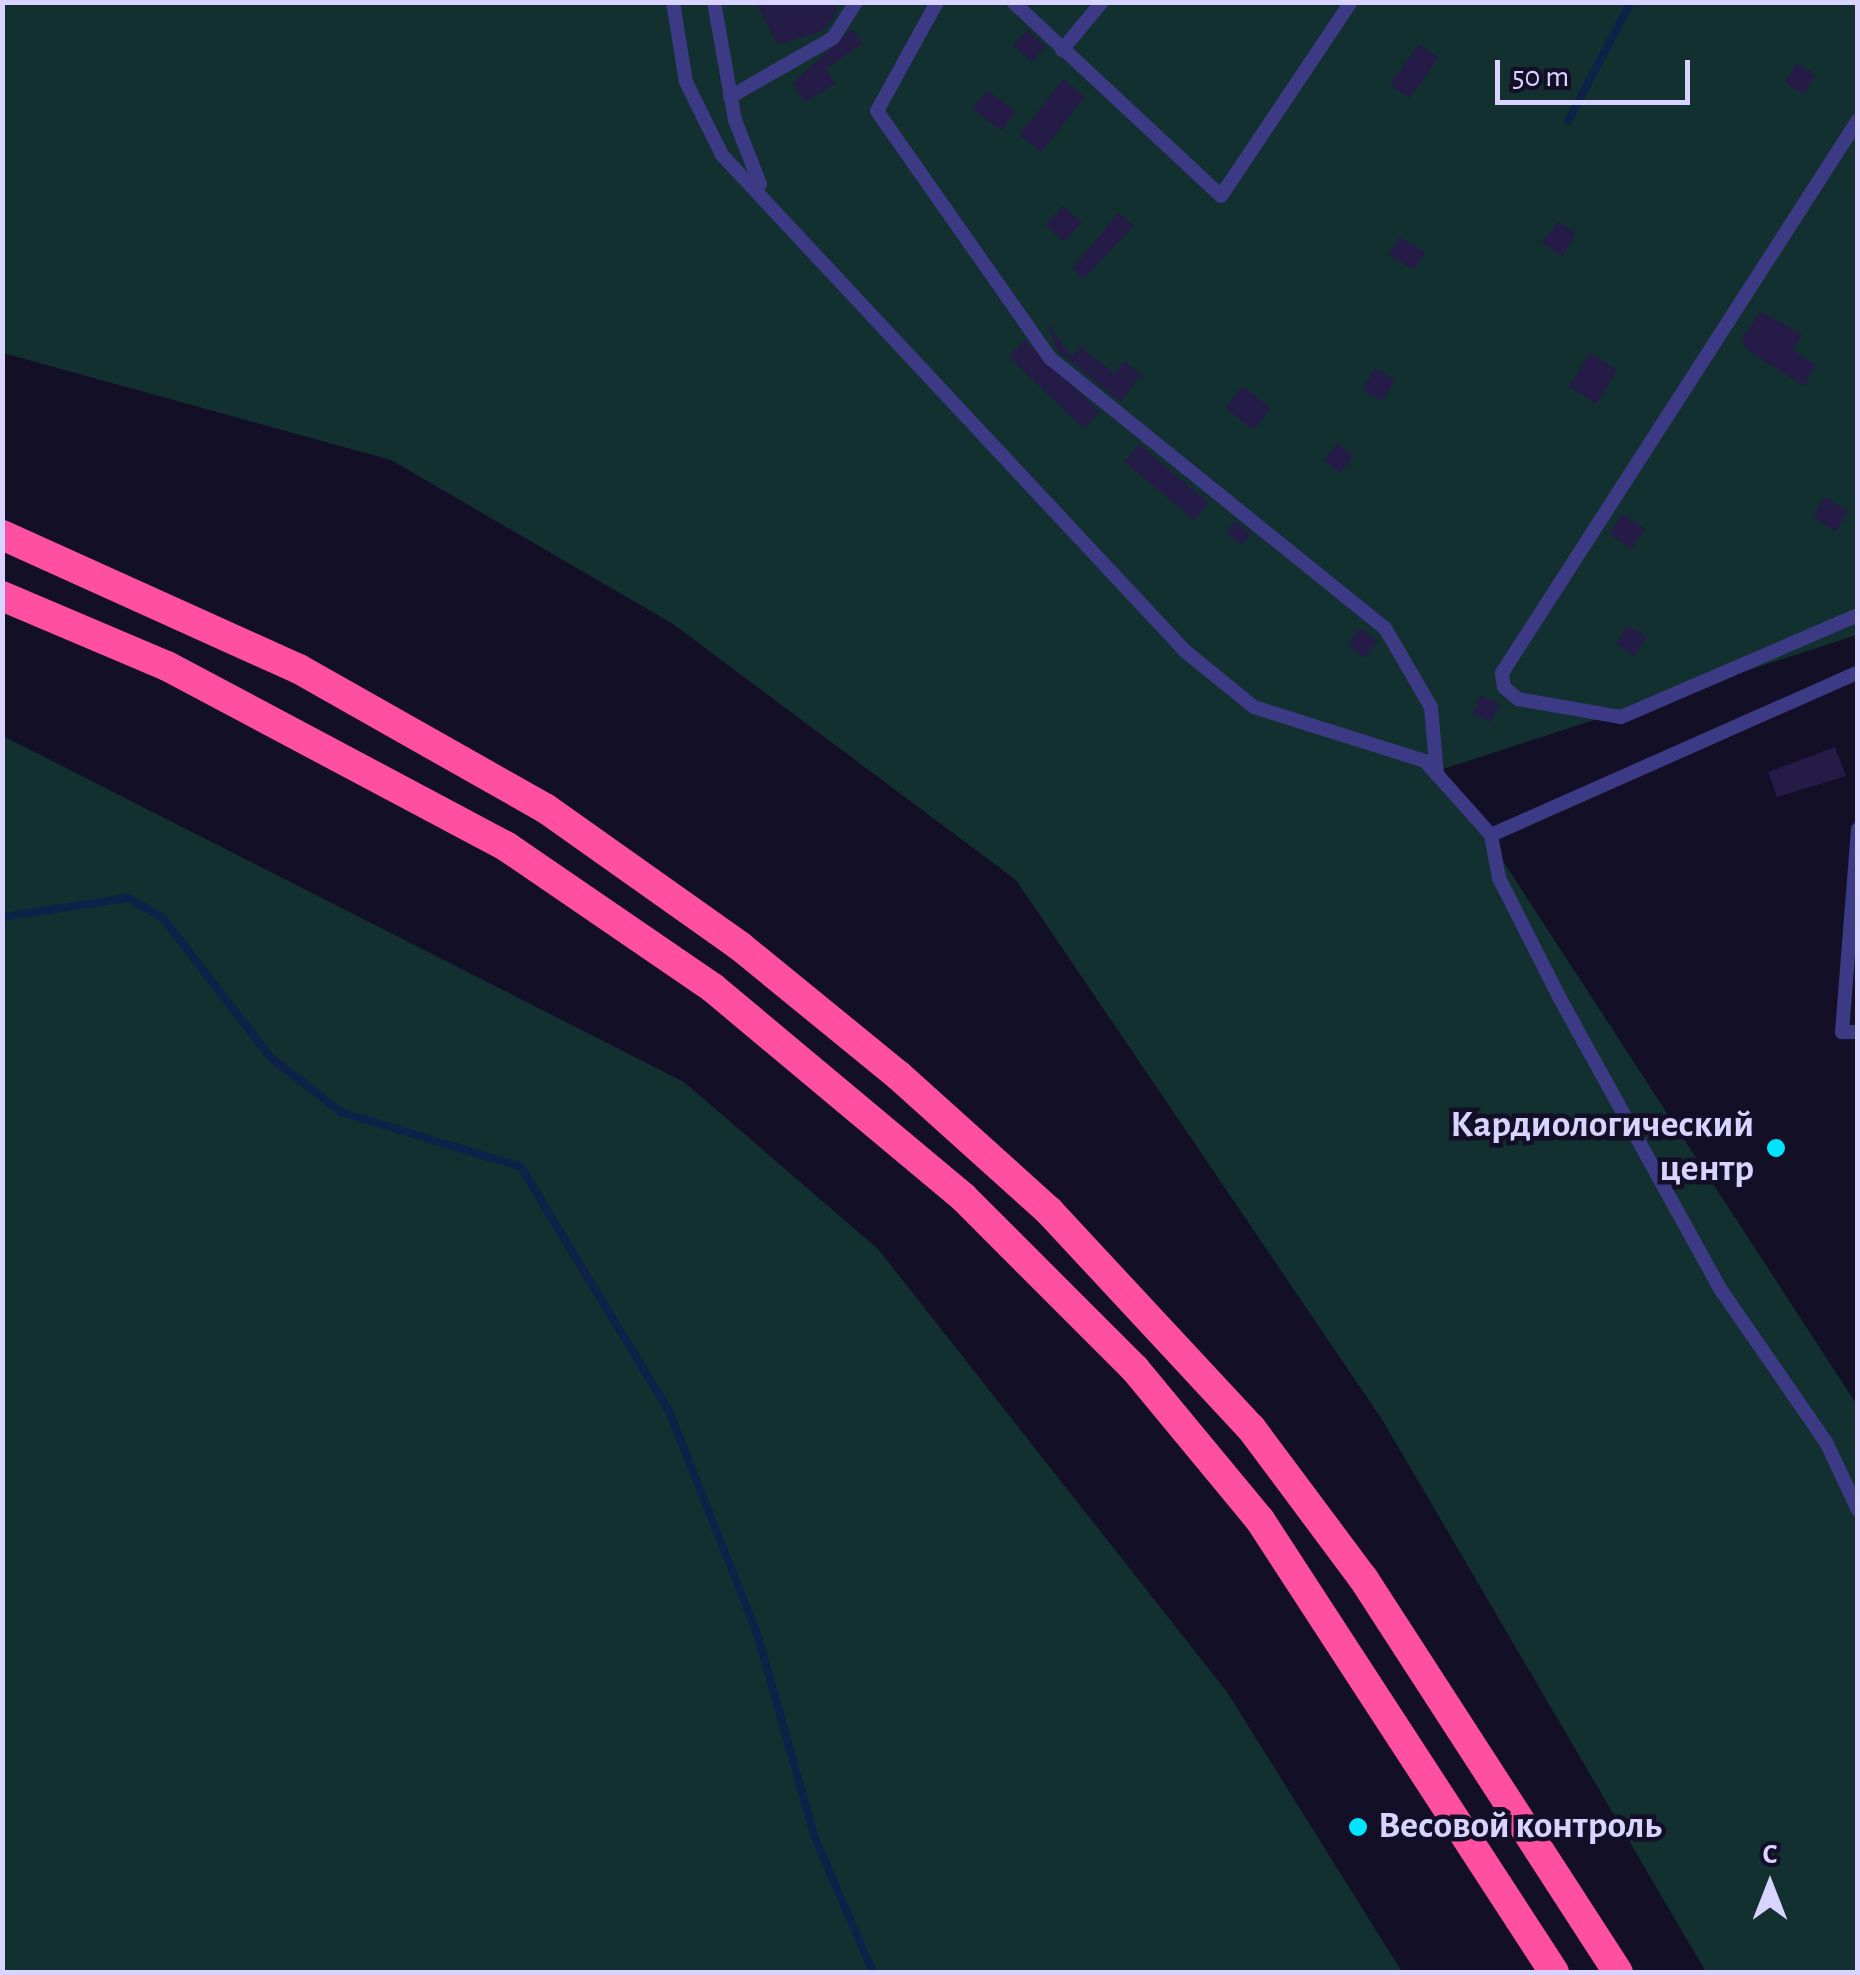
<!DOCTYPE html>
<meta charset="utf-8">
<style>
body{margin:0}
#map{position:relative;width:1860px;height:1975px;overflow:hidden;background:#130f26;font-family:"Alegreya Sans",sans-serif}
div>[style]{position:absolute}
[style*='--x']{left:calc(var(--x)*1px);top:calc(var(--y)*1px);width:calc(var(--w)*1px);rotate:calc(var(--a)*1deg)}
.green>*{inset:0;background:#12302f}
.stream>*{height:8px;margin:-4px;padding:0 4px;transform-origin:4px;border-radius:4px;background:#0c2248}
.building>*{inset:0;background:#241b47;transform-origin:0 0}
.lane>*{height:14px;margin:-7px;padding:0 7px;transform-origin:7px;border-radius:7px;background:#3d3a85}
.highway>*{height:30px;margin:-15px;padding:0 15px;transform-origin:15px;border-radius:15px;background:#ff4fa3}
.dots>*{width:28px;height:28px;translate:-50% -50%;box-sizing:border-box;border:5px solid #130f26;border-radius:50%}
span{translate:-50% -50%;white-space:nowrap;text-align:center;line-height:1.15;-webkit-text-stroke:9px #130f26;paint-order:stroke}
.poi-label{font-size:38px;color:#d9d4ff;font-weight:700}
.right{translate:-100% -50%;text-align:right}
.left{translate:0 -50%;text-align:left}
.frame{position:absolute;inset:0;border:5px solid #d9d4ff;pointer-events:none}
.north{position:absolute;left:1720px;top:1835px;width:100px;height:100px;-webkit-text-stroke:8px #130f26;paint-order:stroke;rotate:0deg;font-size:28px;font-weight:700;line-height:40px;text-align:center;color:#d9d4ff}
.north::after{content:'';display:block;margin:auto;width:35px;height:45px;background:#d9d4ff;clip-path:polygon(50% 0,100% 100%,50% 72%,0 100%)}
.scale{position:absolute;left:1495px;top:60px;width:195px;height:45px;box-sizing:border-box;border:5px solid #d9d4ff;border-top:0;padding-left:12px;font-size:30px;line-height:35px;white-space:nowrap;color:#d9d4ff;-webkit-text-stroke:8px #130f26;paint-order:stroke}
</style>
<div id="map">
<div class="green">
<i style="clip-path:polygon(2px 3px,1857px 3px,1857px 635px,1443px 769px,1857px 1405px,1857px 1972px,1706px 1972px,1383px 1421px,1016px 880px,673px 624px,391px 460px,3px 353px)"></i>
<i style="clip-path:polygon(3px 736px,684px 1082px,878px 1249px,1227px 1692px,1402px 1972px,3px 1972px)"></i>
</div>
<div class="stream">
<i style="--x:1568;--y:121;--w:135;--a:-62.1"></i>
<i style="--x:2;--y:917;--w:127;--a:-8.6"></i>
<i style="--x:128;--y:898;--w:40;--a:29.7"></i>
<i style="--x:163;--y:918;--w:175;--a:52.4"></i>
<i style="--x:270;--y:1057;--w:90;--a:37.8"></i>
<i style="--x:341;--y:1112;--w:188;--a:17"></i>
<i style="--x:521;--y:1167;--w:285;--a:58.8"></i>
<i style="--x:669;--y:1411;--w:239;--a:68.4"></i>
<i style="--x:757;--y:1633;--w:213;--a:74.2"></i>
<i style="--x:815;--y:1838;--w:146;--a:66.6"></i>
</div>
<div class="building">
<i style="clip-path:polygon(756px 2px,832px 2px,838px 10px,825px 30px,778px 45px)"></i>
<i style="clip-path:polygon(852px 29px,863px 43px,826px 69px,835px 84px,805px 102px,793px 83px)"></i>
<i style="left:1027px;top:30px;width:25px;height:21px;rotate:42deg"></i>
<i style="left:1419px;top:44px;width:24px;height:50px;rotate:36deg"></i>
<i style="left:1797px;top:63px;width:22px;height:23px;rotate:32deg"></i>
<i style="left:1063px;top:79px;width:28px;height:71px;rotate:38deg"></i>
<i style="left:987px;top:90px;width:36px;height:24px;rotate:37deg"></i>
<i style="left:1063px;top:206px;width:25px;height:26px;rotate:42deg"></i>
<i style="clip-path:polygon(1118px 213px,1134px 226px,1083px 279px,1072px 269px)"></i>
<i style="clip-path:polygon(1559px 222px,1576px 233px,1563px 256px,1541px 243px)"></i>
<i style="left:1400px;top:237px;width:29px;height:21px;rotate:31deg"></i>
<i style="clip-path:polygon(1760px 311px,1802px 335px,1793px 350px,1816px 365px,1804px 386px,1747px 350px,1742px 339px)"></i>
<i style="clip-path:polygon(1045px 320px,1072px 357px,1080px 346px,1115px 374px,1124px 361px,1141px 374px,1121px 402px,1058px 351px)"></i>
<i style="left:1025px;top:340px;width:104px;height:23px;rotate:44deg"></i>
<i style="left:1590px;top:353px;width:32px;height:40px;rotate:32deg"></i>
<i style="left:1375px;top:368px;width:23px;height:25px;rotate:31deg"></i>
<i style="left:1242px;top:386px;width:36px;height:28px;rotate:37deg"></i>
<i style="left:1337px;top:443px;width:21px;height:22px;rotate:37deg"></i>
<i style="left:1139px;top:444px;width:91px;height:23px;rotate:40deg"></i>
<i style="left:1825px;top:497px;width:27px;height:24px;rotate:31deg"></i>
<i style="left:1622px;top:514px;width:27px;height:24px;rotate:33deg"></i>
<i style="left:1235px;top:521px;width:20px;height:15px;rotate:37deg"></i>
<i style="left:1628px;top:625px;width:22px;height:23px;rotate:32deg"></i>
<i style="left:1360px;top:628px;width:22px;height:21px;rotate:36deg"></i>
<i style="left:1481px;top:695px;width:20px;height:21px;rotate:24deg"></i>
<i style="clip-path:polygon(1835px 747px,1846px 776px,1777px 797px,1768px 772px)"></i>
</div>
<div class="lane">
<i style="--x:673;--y:2;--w:81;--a:80.8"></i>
<i style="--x:686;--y:82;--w:81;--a:63.7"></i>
<i style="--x:722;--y:155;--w:679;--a:46.97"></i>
<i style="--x:1185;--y:651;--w:89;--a:39.1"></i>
<i style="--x:1254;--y:707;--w:179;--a:17.5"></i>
<i style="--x:1425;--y:761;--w:99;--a:48.3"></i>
<i style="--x:1491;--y:835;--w:44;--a:79.5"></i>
<i style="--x:1499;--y:878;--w:131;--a:63.2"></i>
<i style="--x:1558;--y:995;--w:337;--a:61.1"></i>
<i style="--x:1721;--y:1290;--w:185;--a:55.4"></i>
<i style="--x:1826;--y:1442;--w:75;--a:64.8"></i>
<i style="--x:714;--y:2;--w:120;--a:79.9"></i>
<i style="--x:735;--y:120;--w:69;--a:68.7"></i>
<i style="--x:937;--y:2;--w:124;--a:118.8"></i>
<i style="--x:877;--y:111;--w:302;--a:55"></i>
<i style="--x:1050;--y:358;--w:430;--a:38.9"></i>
<i style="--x:1385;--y:628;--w:91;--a:59.8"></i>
<i style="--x:1431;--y:707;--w:68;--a:85"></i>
<i style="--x:1013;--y:2;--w:284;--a:43"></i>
<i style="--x:1221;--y:196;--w:234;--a:-56.2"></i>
<i style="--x:1062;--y:50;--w:62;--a:-50.2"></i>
<i style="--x:730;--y:97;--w:119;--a:-29.8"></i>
<i style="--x:833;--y:38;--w:43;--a:-57.4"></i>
<i style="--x:1858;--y:120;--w:658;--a:122.77"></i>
<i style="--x:1502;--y:673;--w:14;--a:82"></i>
<i style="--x:1504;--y:687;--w:18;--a:41"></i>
<i style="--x:1518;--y:699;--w:105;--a:9.9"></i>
<i style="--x:1621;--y:717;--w:258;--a:-23.3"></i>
<i style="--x:1858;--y:829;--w:204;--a:94.5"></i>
<i style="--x:1842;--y:1032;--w:16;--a:0"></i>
<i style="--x:1491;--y:835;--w:402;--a:-23.9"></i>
</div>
<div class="highway">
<i style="--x:2;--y:535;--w:326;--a:24.3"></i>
<i style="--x:299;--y:669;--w:283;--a:29.5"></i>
<i style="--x:545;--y:808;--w:240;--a:35.3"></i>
<i style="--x:741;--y:947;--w:203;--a:39.2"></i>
<i style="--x:898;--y:1075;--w:203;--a:42"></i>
<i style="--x:1049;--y:1211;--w:296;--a:47.1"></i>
<i style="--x:1251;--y:1428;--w:187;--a:53.3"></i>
<i style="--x:1363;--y:1578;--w:469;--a:57.1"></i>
<i style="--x:2;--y:596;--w:179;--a:23"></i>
<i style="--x:167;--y:666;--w:385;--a:28"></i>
<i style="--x:507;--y:847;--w:250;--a:34.4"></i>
<i style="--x:713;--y:988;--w:326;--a:39.9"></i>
<i style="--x:963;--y:1197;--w:243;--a:45"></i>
<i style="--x:1135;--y:1369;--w:196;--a:50.4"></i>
<i style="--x:1260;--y:1520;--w:539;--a:56.96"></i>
</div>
<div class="dots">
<i style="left:1776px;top:1148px;background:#00e5ff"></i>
<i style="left:1358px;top:1827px;background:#00e5ff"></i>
</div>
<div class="poi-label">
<span class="right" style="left:1754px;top:1148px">Кардиологический<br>центр</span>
<span class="left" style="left:1378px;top:1827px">Весовой контроль</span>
</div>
<div class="frame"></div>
<div class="north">С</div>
<div class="scale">50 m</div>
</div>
